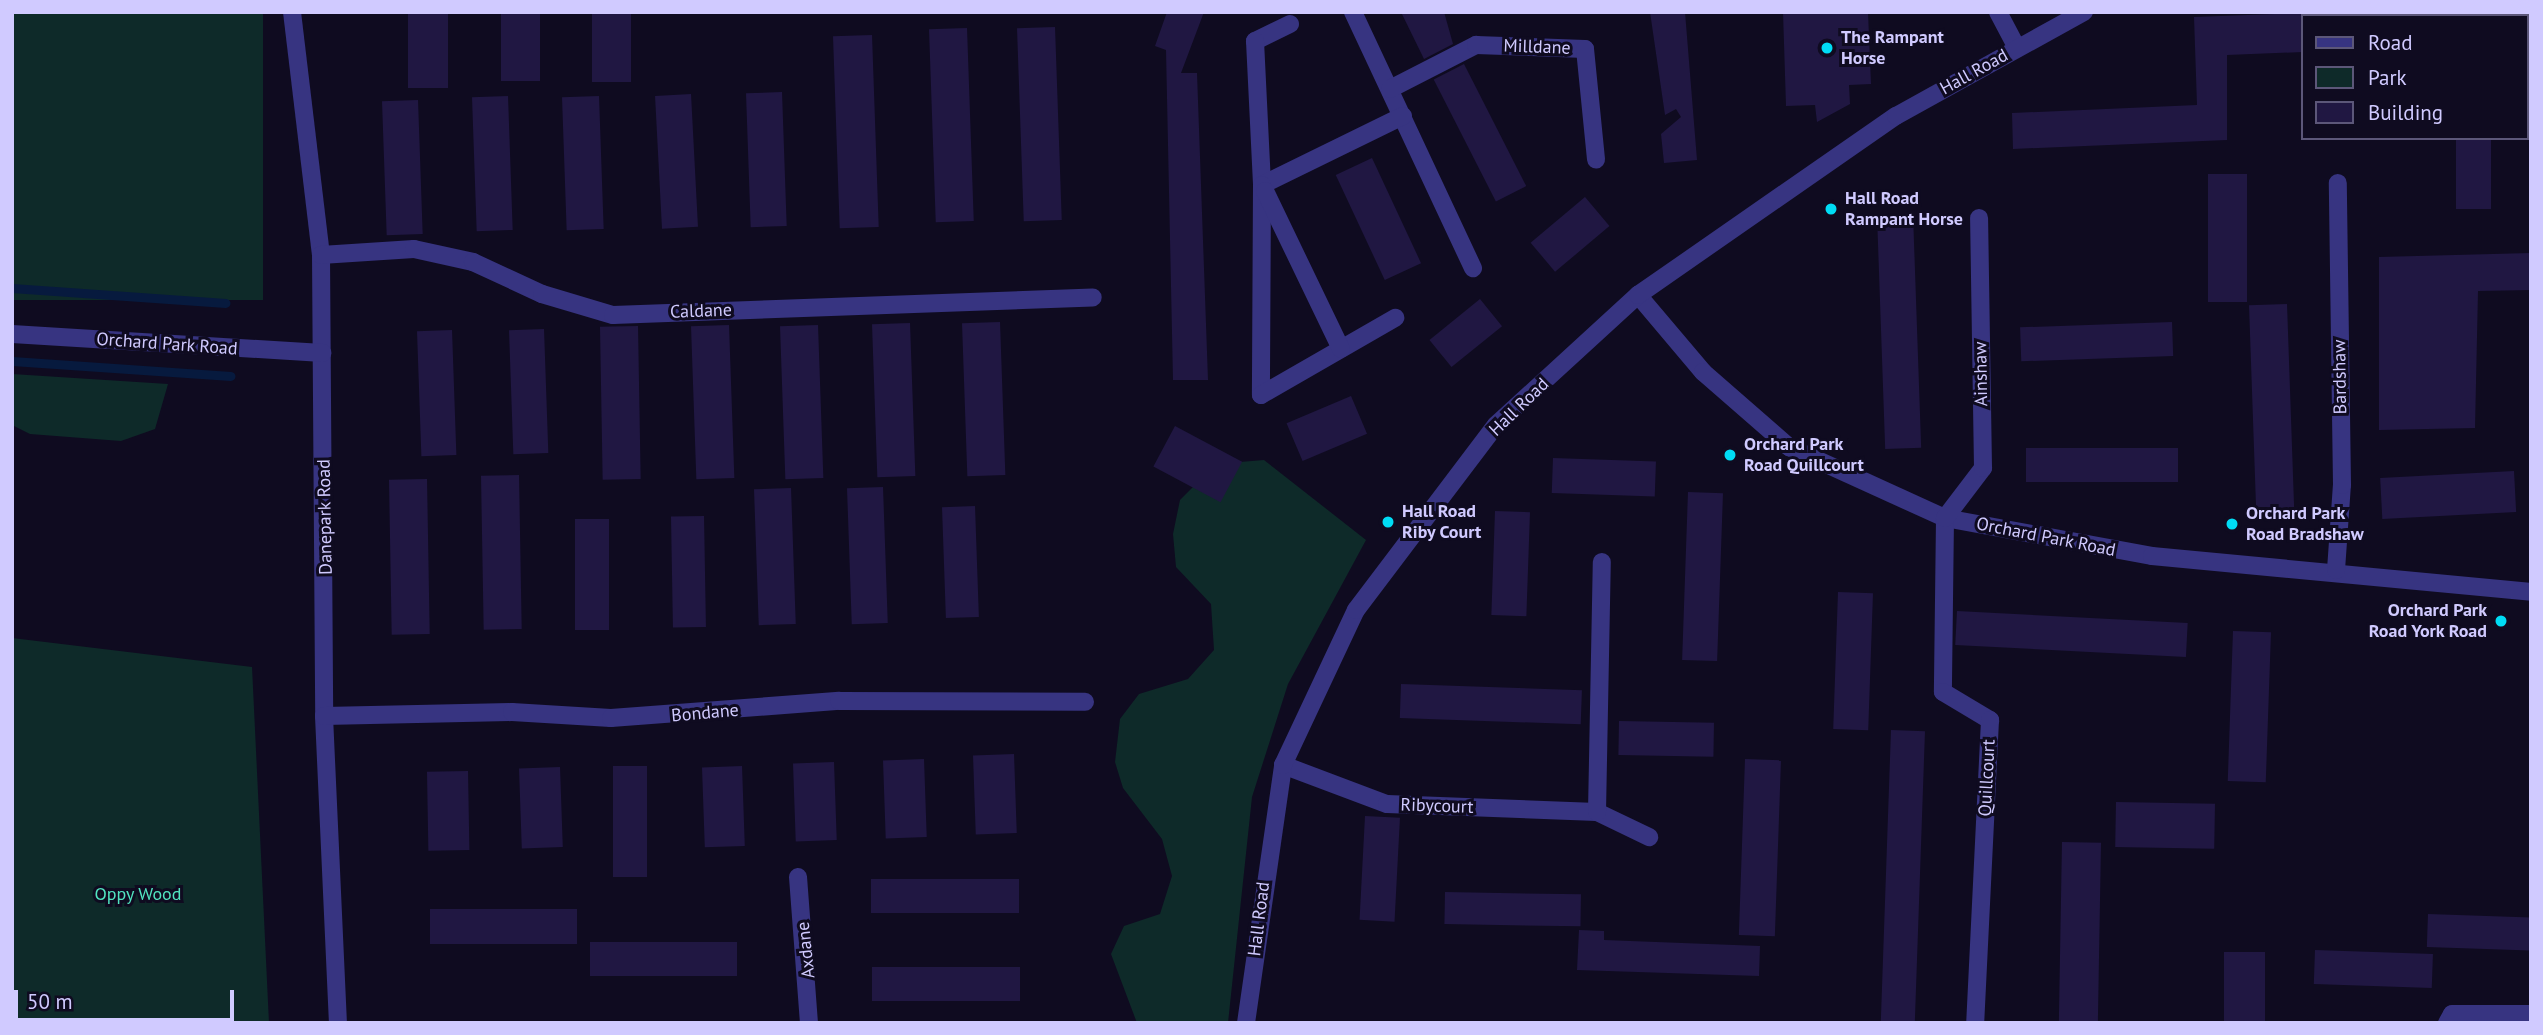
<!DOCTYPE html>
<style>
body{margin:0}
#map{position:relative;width:2543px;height:1035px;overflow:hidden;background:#0f0b20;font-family:"PT Sans",sans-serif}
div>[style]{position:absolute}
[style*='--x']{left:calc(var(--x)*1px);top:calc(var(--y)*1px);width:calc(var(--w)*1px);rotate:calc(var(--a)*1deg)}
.green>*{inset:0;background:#0e2a29;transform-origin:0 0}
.stream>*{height:9px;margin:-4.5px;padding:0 4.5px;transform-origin:4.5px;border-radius:4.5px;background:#071a3e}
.building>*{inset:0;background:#201742;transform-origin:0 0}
.minor>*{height:18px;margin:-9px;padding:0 9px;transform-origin:9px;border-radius:9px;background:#373481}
.dots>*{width:19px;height:19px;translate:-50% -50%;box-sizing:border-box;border:4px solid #0f0b20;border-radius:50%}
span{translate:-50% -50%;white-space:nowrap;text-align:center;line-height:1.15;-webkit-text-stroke:6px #0f0b20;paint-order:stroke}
.poi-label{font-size:18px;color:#d0caff;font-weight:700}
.left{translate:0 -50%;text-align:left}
.right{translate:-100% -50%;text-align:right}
.street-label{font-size:18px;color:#d0caff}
.park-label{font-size:18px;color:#51e4c0}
.frame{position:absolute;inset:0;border:14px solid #d0caff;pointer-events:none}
.legend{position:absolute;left:2301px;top:14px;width:228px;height:126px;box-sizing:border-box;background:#0f0b20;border:2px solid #5c5779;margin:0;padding:9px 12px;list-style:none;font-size:21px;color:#d0caff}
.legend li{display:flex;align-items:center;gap:14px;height:35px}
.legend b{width:35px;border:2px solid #5c5779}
.scale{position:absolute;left:14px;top:990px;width:220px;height:32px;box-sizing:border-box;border:4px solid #d0caff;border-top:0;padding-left:9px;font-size:21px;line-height:24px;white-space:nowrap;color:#d0caff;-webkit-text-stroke:5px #0f0b20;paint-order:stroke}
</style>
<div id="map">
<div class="green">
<i style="left:12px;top:12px;width:251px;height:288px"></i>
<i style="clip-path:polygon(12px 374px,168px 384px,155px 429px,121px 441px,30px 434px,12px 425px)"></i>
<i style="clip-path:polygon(1264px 460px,1366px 540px,1288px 684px,1252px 797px,1228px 1023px,1137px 1023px,1111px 954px,1124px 926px,1160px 914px,1172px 876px,1162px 839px,1123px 788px,1115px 762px,1120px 719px,1139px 694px,1188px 679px,1214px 650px,1211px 604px,1176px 567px,1173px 534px,1180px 500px,1216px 464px)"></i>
<i style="clip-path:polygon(12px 638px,252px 667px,269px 1023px,12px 1023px)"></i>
</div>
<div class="stream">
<i style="--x:12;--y:288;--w:214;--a:4"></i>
<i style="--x:12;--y:361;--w:219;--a:3.9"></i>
</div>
<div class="building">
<i style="left:408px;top:12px;width:40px;height:76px"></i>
<i style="left:501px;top:12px;width:39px;height:69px"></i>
<i style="left:592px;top:12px;width:39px;height:70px"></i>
<i style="clip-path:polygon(1167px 12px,1204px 12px,1181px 73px,1197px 73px,1208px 380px,1173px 380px,1166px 50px,1155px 46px)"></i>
<i style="clip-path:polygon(1401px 12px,1444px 12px,1453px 44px,1424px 59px)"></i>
<i style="clip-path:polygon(1650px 12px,1685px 12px,1697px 160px,1664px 163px,1661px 134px,1681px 117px,1676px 109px,1665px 115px)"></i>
<i style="clip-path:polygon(1783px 12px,1868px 12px,1871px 84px,1849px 85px,1850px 104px,1817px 122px,1815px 105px,1786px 106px)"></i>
<i style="clip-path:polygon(2303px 13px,2303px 52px,2227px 55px,2227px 140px,2013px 149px,2012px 113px,2197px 105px,2194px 17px)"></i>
<i style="left:1055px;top:27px;width:193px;height:38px;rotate:88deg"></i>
<i style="left:967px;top:28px;width:193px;height:38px;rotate:88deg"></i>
<i style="left:872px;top:35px;width:192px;height:39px;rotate:88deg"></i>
<i style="left:1464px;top:64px;width:137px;height:34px;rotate:63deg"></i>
<i style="left:782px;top:92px;width:134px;height:36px;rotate:88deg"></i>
<i style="left:691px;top:94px;width:133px;height:36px;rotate:87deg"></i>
<i style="left:508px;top:96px;width:134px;height:36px;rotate:88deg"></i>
<i style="left:599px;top:96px;width:133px;height:37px;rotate:88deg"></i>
<i style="left:418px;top:100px;width:134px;height:36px;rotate:88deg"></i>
<i style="left:2456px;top:138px;width:35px;height:71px"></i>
<i style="left:1372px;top:158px;width:116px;height:40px;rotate:65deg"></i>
<i style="left:2247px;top:174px;width:128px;height:39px;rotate:90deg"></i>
<i style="left:1585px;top:197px;width:38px;height:71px;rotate:50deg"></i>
<i style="left:1913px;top:214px;width:234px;height:36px;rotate:88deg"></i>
<i style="clip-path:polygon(2531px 253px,2531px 290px,2478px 291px,2475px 428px,2379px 430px,2379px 257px)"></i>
<i style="left:1480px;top:299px;width:35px;height:65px;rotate:51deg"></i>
<i style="left:2287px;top:304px;width:209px;height:38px;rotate:88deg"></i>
<i style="left:1000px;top:322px;width:153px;height:38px;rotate:88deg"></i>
<i style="left:2172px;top:322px;width:34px;height:152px;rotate:88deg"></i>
<i style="left:910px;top:323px;width:153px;height:38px;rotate:88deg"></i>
<i style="left:729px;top:325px;width:153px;height:38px;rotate:88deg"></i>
<i style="left:818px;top:325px;width:153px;height:38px;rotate:88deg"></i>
<i style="left:638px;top:326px;width:153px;height:38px;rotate:89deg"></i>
<i style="left:544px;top:329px;width:124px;height:35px;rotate:88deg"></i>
<i style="left:452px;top:330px;width:125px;height:35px;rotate:88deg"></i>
<i style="left:1351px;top:396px;width:41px;height:70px;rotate:67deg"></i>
<i style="left:1175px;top:426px;width:76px;height:46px;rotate:28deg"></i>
<i style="left:2178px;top:448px;width:34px;height:152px;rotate:90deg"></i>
<i style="left:1553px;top:458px;width:103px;height:35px;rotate:2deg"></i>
<i style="left:2514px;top:471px;width:41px;height:134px;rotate:87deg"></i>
<i style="left:519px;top:475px;width:154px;height:38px;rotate:89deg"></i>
<i style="left:427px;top:479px;width:155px;height:38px;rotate:89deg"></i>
<i style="left:883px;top:487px;width:136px;height:36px;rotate:88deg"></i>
<i style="left:791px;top:488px;width:136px;height:37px;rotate:88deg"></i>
<i style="left:1688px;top:492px;width:35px;height:168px;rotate:2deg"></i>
<i style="left:975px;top:506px;width:111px;height:33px;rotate:88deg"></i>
<i style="left:1495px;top:511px;width:35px;height:104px;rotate:2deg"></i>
<i style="left:704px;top:516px;width:111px;height:33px;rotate:89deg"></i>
<i style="left:575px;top:519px;width:34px;height:111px"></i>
<i style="left:1838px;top:592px;width:35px;height:137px;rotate:2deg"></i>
<i style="left:1957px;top:611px;width:231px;height:34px;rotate:3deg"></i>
<i style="left:2233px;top:631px;width:38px;height:150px;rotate:2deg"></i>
<i style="left:1401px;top:684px;width:181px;height:34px;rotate:2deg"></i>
<i style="left:1619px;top:721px;width:95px;height:34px;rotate:1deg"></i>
<i style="left:1891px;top:730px;width:34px;height:293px;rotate:2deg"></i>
<i style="left:1014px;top:754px;width:79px;height:41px;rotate:88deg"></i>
<i style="left:924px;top:759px;width:78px;height:41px;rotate:88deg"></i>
<i style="left:1745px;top:759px;width:36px;height:176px;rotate:2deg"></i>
<i style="left:834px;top:762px;width:78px;height:41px;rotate:88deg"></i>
<i style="left:613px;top:766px;width:34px;height:111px"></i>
<i style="left:742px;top:766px;width:80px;height:40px;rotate:88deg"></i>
<i style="left:560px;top:767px;width:80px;height:41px;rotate:88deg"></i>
<i style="left:468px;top:771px;width:79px;height:41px;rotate:89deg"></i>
<i style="left:2116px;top:802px;width:99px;height:45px;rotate:1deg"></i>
<i style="left:1365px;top:816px;width:35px;height:104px;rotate:3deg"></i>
<i style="left:2062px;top:842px;width:39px;height:181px;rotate:1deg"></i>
<i style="left:1019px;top:879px;width:34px;height:148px;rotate:90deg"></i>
<i style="left:1445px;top:892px;width:136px;height:32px;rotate:1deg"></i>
<i style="left:577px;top:909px;width:35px;height:147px;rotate:90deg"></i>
<i style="left:2428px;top:914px;width:103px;height:33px;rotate:2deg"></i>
<i style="clip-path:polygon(1579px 930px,1604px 931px,1604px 940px,1760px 946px,1759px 976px,1577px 970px)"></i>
<i style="left:737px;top:942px;width:34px;height:147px;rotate:90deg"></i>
<i style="left:2315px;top:950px;width:118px;height:34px;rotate:2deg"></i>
<i style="left:2224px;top:952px;width:41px;height:71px"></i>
<i style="left:1020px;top:967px;width:34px;height:148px;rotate:90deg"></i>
</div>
<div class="minor">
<i style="--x:292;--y:12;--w:245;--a:83.2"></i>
<i style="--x:321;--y:255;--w:461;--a:89.6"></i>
<i style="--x:324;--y:716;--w:307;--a:87.4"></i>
<i style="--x:1353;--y:12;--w:283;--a:64.9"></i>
<i style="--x:1998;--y:12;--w:41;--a:62.2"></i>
<i style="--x:1290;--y:24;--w:39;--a:154"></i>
<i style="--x:1255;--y:41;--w:144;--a:87.2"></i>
<i style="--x:1262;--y:185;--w:157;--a:-26.1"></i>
<i style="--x:1390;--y:89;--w:97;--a:-27.1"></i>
<i style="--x:1476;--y:45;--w:109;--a:2.1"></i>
<i style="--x:1585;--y:49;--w:111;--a:84.3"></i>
<i style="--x:1262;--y:185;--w:210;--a:90.3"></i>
<i style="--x:1261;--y:395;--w:155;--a:-29.9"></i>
<i style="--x:1265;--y:191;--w:175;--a:64.3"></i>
<i style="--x:321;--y:255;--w:93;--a:-3.7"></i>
<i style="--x:414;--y:249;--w:60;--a:12.4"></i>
<i style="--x:473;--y:262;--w:76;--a:24.9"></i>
<i style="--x:542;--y:294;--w:74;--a:16.5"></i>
<i style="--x:613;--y:315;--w:480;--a:-2.1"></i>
<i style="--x:1638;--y:295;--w:101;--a:49.8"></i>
<i style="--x:1703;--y:372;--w:114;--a:41.1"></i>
<i style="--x:1789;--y:447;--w:171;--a:24.5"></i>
<i style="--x:1945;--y:518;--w:210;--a:10.4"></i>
<i style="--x:2152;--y:556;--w:381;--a:5.4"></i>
<i style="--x:12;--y:334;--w:311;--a:3.5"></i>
<i style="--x:1945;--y:518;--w:174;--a:90.7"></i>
<i style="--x:1943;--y:692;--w:55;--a:30.8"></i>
<i style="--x:1990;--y:720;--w:303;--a:92.8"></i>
<i style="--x:1945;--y:518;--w:63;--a:-52.8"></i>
<i style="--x:1983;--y:468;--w:250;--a:-90.9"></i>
<i style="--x:2336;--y:570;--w:85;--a:-86"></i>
<i style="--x:2342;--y:485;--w:302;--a:-90.8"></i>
<i style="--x:324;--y:716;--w:188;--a:-1.2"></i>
<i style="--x:512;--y:712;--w:99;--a:3.5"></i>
<i style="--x:611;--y:718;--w:229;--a:-4.3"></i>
<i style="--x:839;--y:701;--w:246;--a:0.2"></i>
<i style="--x:1283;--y:765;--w:111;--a:20.6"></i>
<i style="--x:1387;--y:804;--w:210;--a:2.2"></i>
<i style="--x:1597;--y:812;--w:58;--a:25.7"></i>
<i style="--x:1597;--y:812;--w:250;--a:-88.9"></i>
<i style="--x:798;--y:877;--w:146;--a:85.7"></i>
<i style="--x:1246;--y:1023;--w:261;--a:-81.8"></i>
<i style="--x:1283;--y:765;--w:171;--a:-64.8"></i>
<i style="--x:1356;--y:610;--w:232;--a:-52.9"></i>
<i style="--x:1496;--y:425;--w:193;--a:-42.5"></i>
<i style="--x:1638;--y:295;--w:314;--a:-34.8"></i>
<i style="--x:1896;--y:116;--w:215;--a:-29"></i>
<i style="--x:2447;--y:1023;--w:10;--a:-61"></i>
<i style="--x:2452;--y:1014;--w:79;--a:0"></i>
</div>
<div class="dots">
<i style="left:1827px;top:48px;background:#00dcf5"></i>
<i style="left:1831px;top:209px;background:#00dcf5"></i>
<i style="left:1730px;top:455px;background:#00dcf5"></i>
<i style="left:1388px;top:522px;background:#00dcf5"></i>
<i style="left:2232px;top:524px;background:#00dcf5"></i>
<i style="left:2501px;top:621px;background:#00dcf5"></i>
</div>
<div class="poi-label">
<span class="left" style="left:1841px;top:48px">The Rampant<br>Horse</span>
<span class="left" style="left:1845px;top:209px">Hall Road<br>Rampant Horse</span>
<span class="left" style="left:1744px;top:455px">Orchard Park<br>Road Quillcourt</span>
<span class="left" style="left:1402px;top:522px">Hall Road<br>Riby Court</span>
<span class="left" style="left:2246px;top:524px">Orchard Park<br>Road Bradshaw</span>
<span class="right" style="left:2487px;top:621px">Orchard Park<br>Road York Road</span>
</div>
<div class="street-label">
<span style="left:1537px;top:47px;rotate:2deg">Milldane</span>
<span style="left:1974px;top:72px;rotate:-29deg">Hall Road</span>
<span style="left:701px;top:311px;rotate:-2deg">Caldane</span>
<span style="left:167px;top:344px;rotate:4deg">Orchard Park Road</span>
<span style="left:1981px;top:374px;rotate:-91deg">Ainshaw</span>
<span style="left:2340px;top:377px;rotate:-91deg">Bardshaw</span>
<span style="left:1519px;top:407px;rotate:-44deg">Hall Road</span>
<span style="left:325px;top:517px;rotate:-91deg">Danepark Road</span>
<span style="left:2046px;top:537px;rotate:11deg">Orchard Park Road</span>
<span style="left:705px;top:713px;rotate:-5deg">Bondane</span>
<span style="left:1987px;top:778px;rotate:-87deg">Quillcourt</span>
<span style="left:1437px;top:806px;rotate:2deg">Ribycourt</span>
<span style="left:1259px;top:919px;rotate:-83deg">Hall Road</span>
<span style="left:806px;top:950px;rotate:-96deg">Axdane</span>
</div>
<div class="park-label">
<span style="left:138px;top:894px">Oppy Wood</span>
</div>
<div class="frame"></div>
<ul class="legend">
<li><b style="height:9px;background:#373481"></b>Road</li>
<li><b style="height:19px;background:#0e2a29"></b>Park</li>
<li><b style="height:19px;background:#201742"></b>Building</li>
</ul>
<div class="scale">50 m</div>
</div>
